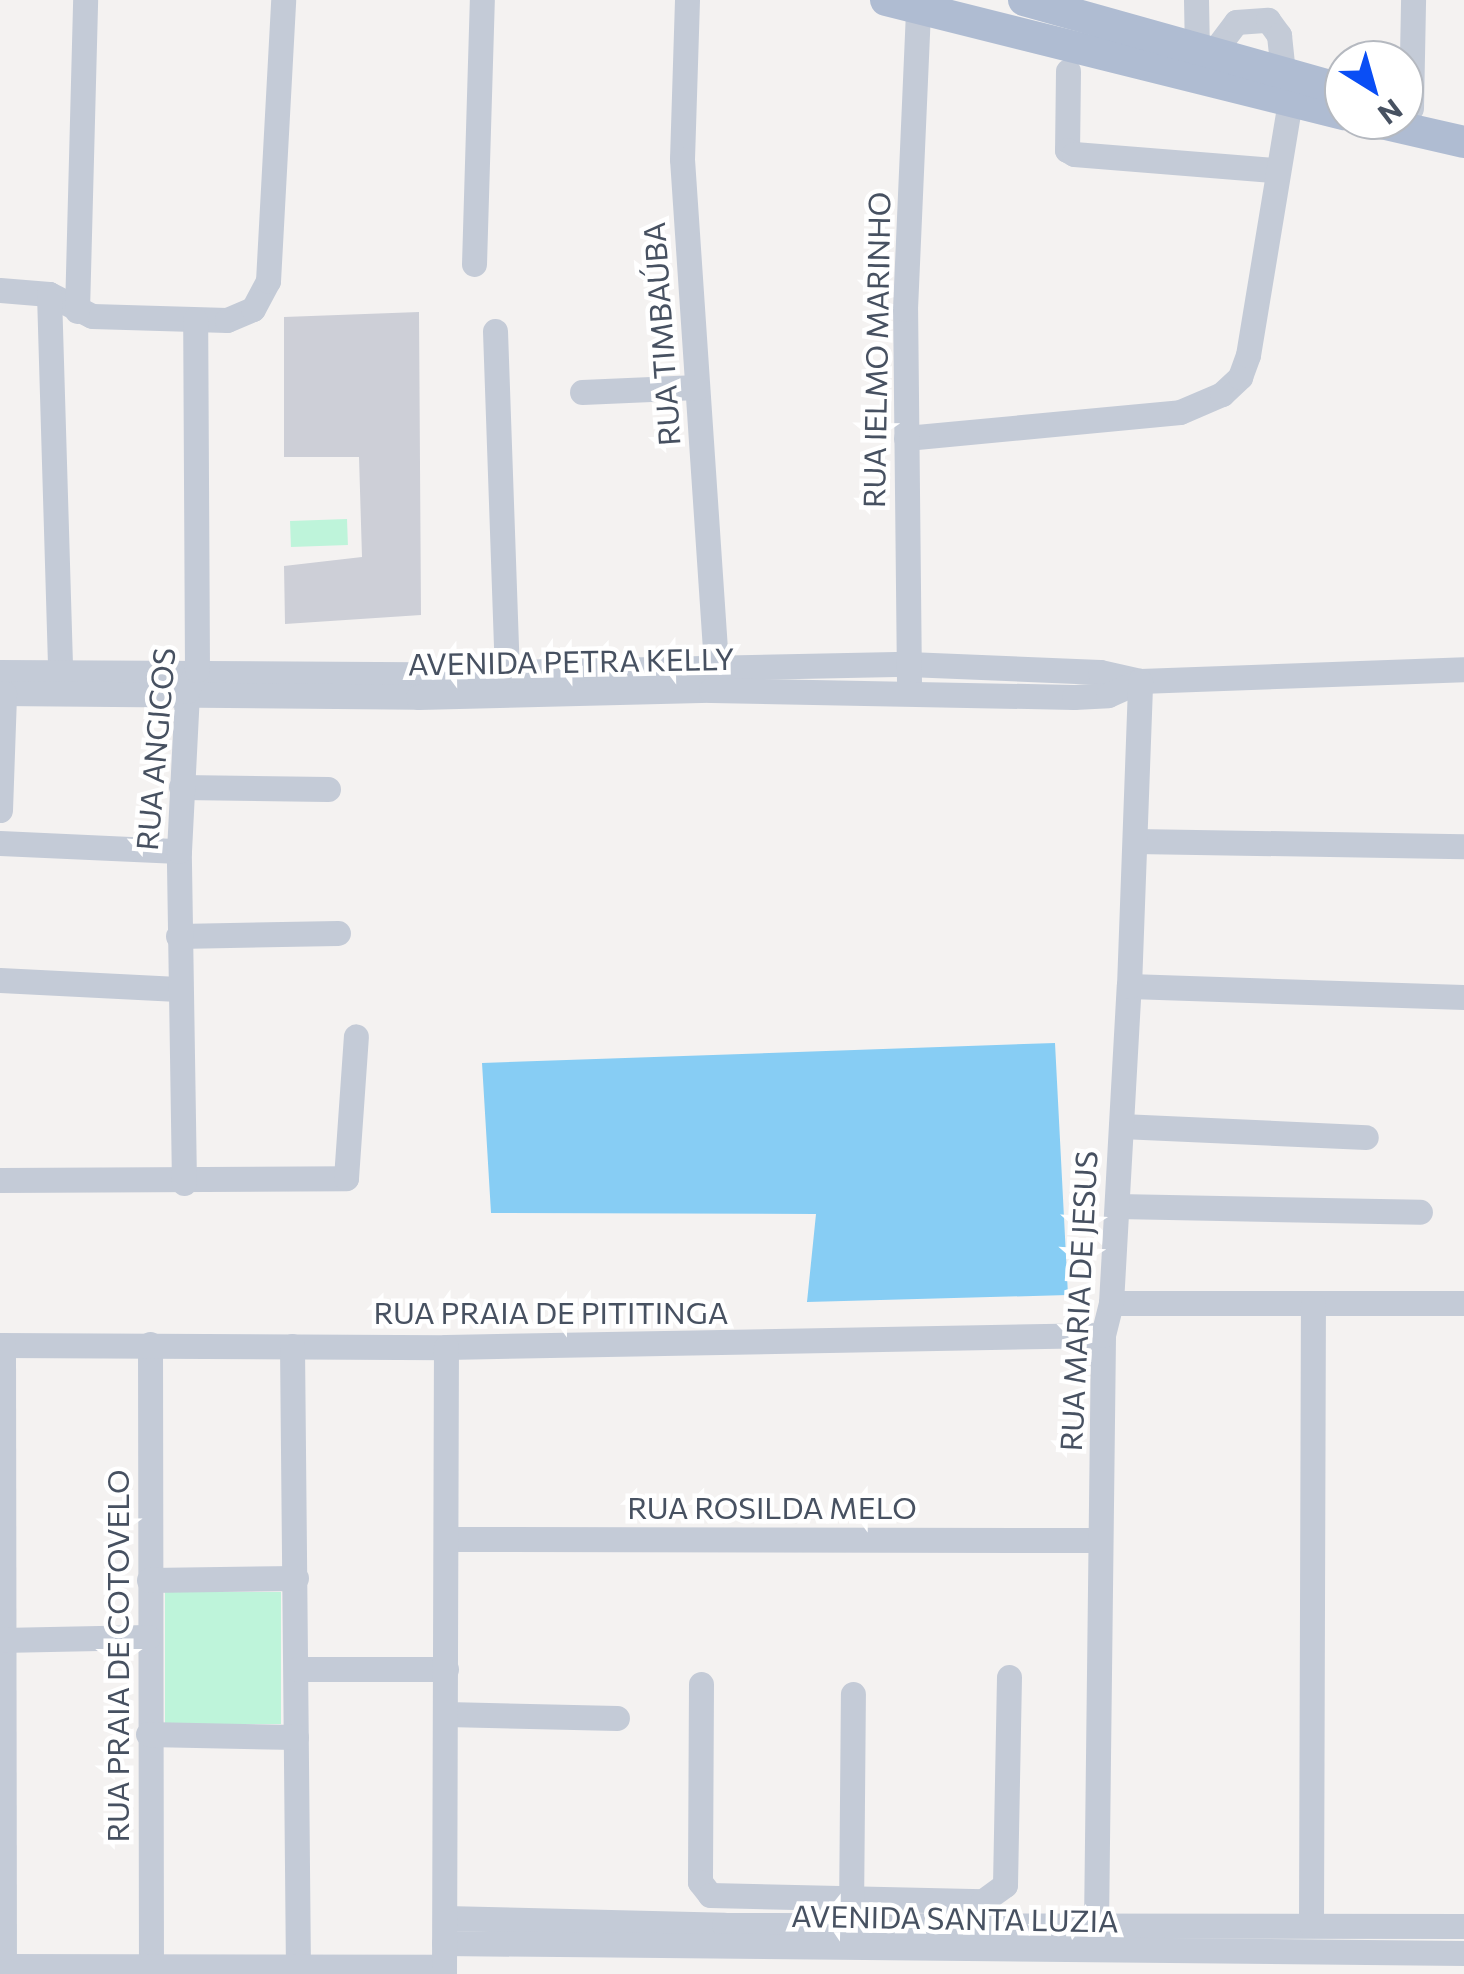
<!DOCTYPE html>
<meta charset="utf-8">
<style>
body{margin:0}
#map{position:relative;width:1464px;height:1974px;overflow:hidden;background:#f4f2f1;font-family:Commissioner,sans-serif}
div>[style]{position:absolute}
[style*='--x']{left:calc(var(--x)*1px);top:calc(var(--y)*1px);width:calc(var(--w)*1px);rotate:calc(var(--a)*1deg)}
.green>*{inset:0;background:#bef4da;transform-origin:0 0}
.water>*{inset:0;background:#87cdf4}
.building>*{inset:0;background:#cdcfd7}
.minor>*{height:25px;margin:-12.5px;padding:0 12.5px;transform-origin:12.5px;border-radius:12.5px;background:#c4cbd7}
.major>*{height:32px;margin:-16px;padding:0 16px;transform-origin:16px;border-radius:16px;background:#afbcd2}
span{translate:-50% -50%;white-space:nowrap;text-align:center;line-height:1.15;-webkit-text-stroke:9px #fff;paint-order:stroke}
.street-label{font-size:30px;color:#475161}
.north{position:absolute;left:1324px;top:40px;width:100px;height:100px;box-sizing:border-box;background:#fff;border:2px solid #b5b9c0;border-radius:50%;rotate:143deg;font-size:28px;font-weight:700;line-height:40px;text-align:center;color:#475161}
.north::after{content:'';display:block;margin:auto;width:35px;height:45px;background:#0a4ef5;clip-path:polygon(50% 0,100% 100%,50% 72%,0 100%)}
</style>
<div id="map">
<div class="green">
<i style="left:347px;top:519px;width:26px;height:57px;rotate:88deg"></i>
<i style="left:165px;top:1592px;width:116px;height:132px"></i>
</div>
<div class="water">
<i style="clip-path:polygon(1055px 1043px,1068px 1295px,807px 1302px,816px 1214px,491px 1213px,482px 1063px)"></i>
</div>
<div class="building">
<i style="clip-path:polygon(419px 312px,421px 615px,285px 624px,284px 566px,362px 557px,359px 457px,284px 457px,284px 317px)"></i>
</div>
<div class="minor">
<i style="--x:687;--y:0;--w:159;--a:91.8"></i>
<i style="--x:682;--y:159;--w:506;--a:86.15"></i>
<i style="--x:1196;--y:0;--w:50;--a:88.9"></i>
<i style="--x:1212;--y:54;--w:40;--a:-53"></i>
<i style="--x:1236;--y:22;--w:32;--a:-4"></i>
<i style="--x:1268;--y:20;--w:19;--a:54"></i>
<i style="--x:1279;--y:35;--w:38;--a:84"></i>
<i style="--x:1068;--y:71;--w:79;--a:90.7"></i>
<i style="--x:1067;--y:150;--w:8;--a:30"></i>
<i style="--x:1074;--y:154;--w:202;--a:4.6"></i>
<i style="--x:1411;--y:108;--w:108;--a:-88.9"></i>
<i style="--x:474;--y:264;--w:264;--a:-88.3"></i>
<i style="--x:0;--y:290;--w:49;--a:4.7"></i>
<i style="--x:49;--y:294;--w:48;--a:27.1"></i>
<i style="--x:92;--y:316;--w:135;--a:1.7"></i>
<i style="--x:227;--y:320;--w:28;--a:-23"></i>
<i style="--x:253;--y:309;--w:32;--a:-62"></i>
<i style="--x:268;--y:281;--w:281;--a:-86.9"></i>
<i style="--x:49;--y:294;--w:377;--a:88.3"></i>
<i style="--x:77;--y:311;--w:311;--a:-88.5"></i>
<i style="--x:495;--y:331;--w:339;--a:88"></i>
<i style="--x:582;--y:392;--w:115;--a:-2.5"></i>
<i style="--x:906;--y:438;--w:275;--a:-5.4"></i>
<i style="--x:1180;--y:412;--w:46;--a:-23.2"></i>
<i style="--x:1222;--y:394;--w:25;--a:-43"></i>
<i style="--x:1240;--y:377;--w:23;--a:-70"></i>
<i style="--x:1248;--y:355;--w:256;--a:-80.6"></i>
<i style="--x:0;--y:672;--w:418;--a:0.3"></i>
<i style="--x:418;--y:674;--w:490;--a:-1.2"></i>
<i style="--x:908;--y:664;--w:192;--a:2.4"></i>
<i style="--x:1100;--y:672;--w:41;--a:12.7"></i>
<i style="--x:1140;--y:681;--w:324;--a:-2.1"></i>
<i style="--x:909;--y:682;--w:373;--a:-90.6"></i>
<i style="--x:905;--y:309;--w:299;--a:-87.5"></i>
<i style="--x:918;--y:10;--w:14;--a:-45"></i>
<i style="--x:0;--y:693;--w:418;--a:0.5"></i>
<i style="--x:418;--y:697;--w:293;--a:-1.4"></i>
<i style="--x:711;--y:690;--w:363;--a:1.1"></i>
<i style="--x:1074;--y:697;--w:34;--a:-3"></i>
<i style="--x:1108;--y:695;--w:35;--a:-24"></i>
<i style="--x:181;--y:787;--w:147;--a:0.8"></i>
<i style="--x:0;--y:810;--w:117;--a:-88"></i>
<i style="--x:1135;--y:841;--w:329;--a:0.9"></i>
<i style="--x:0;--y:843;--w:179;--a:2.6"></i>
<i style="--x:178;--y:936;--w:160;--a:-1.1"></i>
<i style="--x:0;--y:980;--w:178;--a:2.9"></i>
<i style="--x:1129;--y:986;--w:335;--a:1.9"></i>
<i style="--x:1121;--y:1126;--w:245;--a:2.6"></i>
<i style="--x:0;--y:1180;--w:346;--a:-0.3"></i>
<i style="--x:346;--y:1178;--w:142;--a:-86"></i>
<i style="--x:184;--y:1183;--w:332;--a:-90.9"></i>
<i style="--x:179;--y:851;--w:160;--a:-87.1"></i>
<i style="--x:187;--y:691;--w:23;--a:-65"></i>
<i style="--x:197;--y:670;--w:350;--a:-90.3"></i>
<i style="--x:1117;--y:1206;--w:303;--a:1.1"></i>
<i style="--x:1111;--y:1303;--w:353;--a:0"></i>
<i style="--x:150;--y:1344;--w:624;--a:89.91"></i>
<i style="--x:0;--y:1345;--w:446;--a:0.3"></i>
<i style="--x:446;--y:1347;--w:657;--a:-1.05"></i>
<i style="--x:3;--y:1345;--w:621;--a:89.91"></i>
<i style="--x:292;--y:1346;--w:623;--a:89.45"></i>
<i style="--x:446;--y:1539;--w:653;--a:0.09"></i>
<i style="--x:149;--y:1580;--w:147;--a:-0.8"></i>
<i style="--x:1;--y:1640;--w:147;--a:-1.2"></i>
<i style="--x:297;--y:1669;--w:149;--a:0"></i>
<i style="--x:701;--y:1684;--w:198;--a:90.3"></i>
<i style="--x:700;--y:1882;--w:16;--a:52"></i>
<i style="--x:710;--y:1895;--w:273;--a:1.3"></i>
<i style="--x:983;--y:1901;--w:27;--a:-36"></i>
<i style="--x:1005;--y:1885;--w:208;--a:-88.9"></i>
<i style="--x:446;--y:1714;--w:171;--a:1.3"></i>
<i style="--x:148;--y:1734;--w:148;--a:1.2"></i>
<i style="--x:851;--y:1914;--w:220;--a:-89.5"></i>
<i style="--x:445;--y:1918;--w:279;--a:1.4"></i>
<i style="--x:724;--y:1925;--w:740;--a:0.08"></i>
<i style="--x:1311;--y:1925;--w:621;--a:-89.82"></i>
<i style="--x:1096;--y:1926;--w:591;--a:-89.32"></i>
<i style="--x:1103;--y:1335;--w:33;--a:-76"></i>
<i style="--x:1111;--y:1303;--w:318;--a:-86.8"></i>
<i style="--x:1129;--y:986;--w:305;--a:-87.9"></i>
<i style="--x:444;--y:1943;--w:1020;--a:0.56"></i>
<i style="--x:0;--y:1966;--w:444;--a:0.1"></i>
<i style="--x:444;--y:1974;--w:627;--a:-89.82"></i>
</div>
<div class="major">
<i style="--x:886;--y:0;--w:472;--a:14"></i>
<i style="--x:1024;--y:0;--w:332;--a:15.7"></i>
<i style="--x:1368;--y:120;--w:98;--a:12.9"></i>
</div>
<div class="street-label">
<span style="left:661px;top:334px;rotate:-94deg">RUA TIMBAÚBA</span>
<span style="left:876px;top:350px;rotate:-89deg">RUA IELMO MARINHO</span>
<span style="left:571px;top:661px;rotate:-1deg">AVENIDA PETRA KELLY</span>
<span style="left:155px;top:749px;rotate:-85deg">RUA ANGICOS</span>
<span style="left:1078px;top:1301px;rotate:-87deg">RUA MARIA DE JESUS</span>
<span style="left:551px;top:1312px">RUA PRAIA DE PITITINGA</span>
<span style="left:772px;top:1507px">RUA ROSILDA MELO</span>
<span style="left:117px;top:1656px;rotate:-90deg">RUA PRAIA DE COTOVELO</span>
<span style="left:955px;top:1918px;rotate:1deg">AVENIDA SANTA LUZIA</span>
</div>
<div class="north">N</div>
</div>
